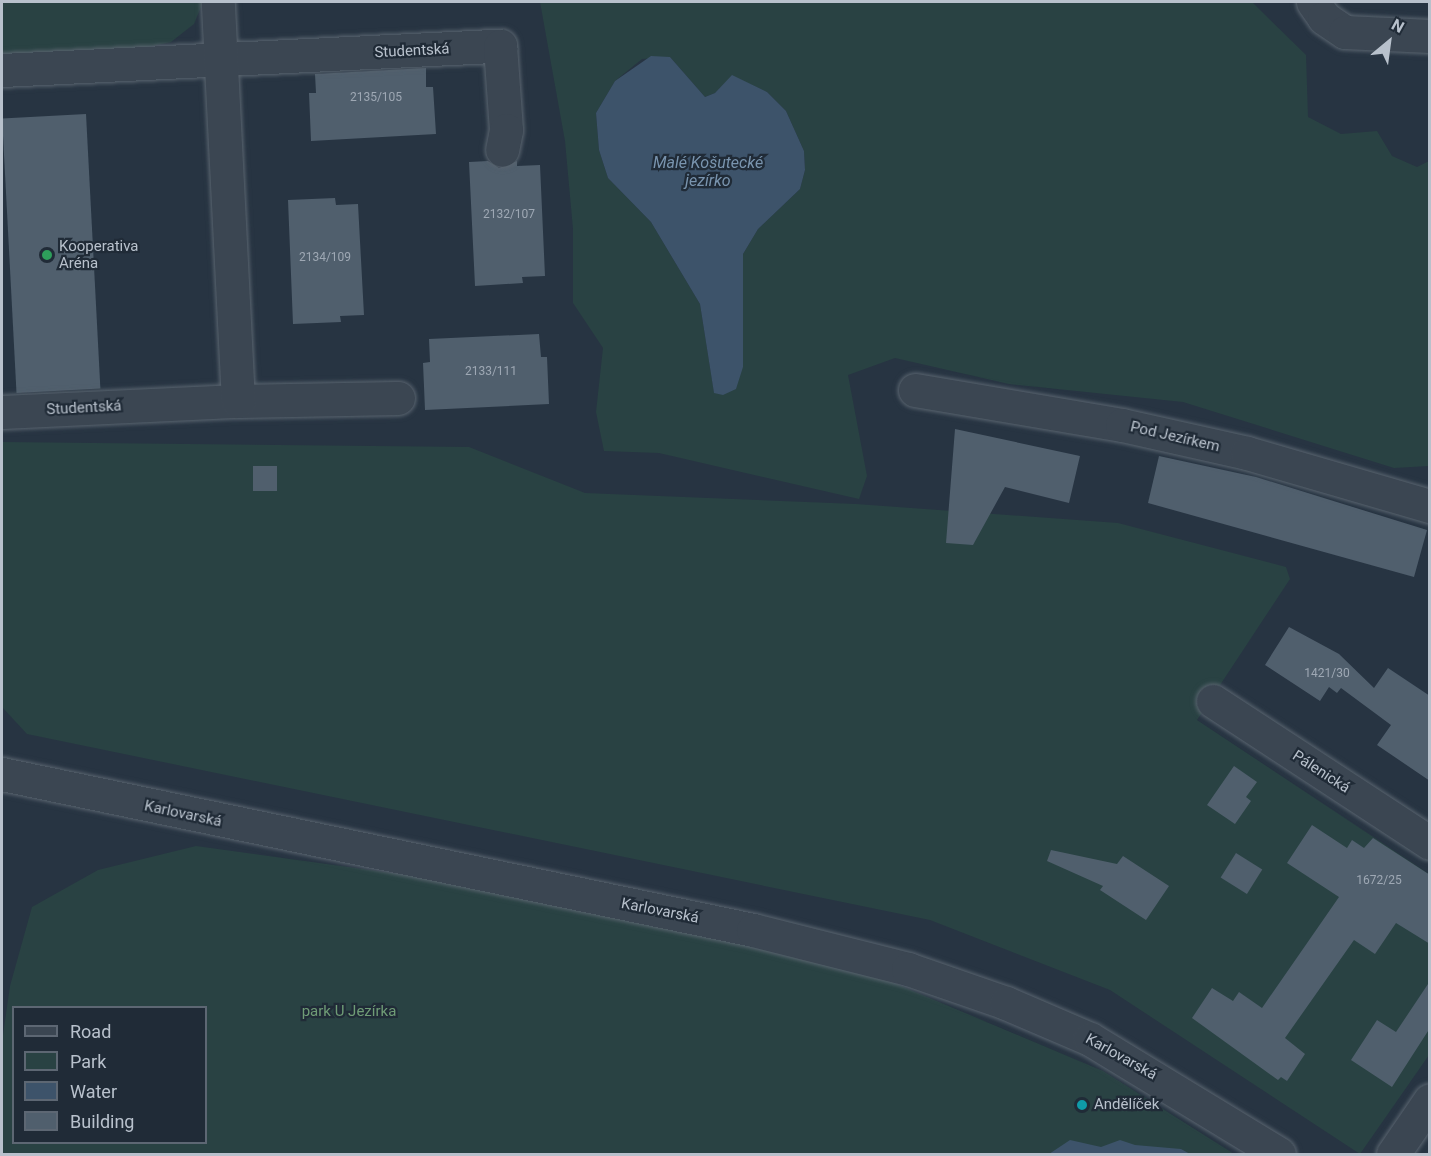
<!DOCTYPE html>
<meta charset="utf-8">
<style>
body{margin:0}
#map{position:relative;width:1431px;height:1156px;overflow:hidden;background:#273442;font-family:Roboto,sans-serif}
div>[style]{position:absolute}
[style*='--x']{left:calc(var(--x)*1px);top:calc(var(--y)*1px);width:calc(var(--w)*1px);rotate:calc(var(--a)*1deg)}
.green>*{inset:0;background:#294243}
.water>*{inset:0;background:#3d536a}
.building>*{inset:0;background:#505f6d;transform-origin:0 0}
.roads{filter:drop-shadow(0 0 2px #59646f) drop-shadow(0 0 2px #59646f)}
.minor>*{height:33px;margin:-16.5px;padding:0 16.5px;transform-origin:16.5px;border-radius:16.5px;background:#3b4652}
.dots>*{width:16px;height:16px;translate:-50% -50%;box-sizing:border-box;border:3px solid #202b37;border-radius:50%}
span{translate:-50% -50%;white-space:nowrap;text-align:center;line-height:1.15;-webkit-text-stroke:4.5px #202b37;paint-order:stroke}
.number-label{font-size:12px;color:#9ea8b4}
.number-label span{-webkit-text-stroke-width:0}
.street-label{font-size:15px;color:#b8c1cc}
.poi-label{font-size:15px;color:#b8c1cc}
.left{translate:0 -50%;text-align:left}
.park-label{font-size:15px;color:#6f9c76}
.water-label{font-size:16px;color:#7994ae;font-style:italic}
.frame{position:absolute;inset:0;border:3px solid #b8c1cc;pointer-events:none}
.legend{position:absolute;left:12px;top:1006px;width:195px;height:138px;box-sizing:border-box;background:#202b37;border:2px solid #5d6773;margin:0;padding:8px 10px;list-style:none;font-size:18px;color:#b8c1cc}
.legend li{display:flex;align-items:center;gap:12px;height:30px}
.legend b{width:30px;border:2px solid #5d6773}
.north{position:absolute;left:1359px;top:12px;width:60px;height:60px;-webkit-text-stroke:4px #202b37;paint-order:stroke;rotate:29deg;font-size:16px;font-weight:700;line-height:24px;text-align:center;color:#b8c1cc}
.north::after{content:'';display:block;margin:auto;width:21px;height:27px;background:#b8c1cc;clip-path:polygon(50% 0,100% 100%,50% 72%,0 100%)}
</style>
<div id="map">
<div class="green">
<i style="clip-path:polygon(2px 2px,203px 2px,194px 24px,171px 42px,143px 48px,2px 54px)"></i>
<i style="clip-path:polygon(evenodd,540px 2px,1252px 2px,1306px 55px,1308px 117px,1341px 134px,1377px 131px,1392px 156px,1417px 167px,1429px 161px,1429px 466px,1394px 468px,1183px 402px,1009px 384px,895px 358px,848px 375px,867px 476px,859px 499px,659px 453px,604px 451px,596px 412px,603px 348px,573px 303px,573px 229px,565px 141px,540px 2px,670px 57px,705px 97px,715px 93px,732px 76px,767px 92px,786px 111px,804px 151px,805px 170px,800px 189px,758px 229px,743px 254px,743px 367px,714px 392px,700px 304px,651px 222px,608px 178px,599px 150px,596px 113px,615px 81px,642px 59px,670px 57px)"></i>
<i style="clip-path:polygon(2px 442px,469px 447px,585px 493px,856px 504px,1118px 523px,1286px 567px,1290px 579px,1197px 720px,1429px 874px,1429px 1055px,1360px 1154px,1110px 990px,930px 920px,27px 734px,2px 707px)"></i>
<i style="clip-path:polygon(evenodd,196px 846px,457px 882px,856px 967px,1103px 1071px,1234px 1154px,2px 1154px,2px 1042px,10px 986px,32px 907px,98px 870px,196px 846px,14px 1008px,206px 1008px,206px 1142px,14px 1142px,14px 1008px)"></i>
</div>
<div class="water">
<i style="clip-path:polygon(651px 56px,670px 57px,705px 97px,715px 93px,732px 75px,767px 92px,786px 111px,804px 151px,805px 170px,800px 189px,758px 229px,743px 254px,743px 367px,736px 389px,723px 395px,714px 393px,700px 304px,651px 222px,608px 178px,599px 150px,596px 113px,615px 81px)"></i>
<i style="clip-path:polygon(1070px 1140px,1101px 1147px,1120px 1140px,1135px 1145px,1181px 1149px,1190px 1154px,1049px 1154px)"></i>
</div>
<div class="building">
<i style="clip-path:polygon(426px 68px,426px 87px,433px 87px,436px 134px,311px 141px,309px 93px,316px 93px,315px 74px)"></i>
<i style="left:86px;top:114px;width:275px;height:84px;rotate:87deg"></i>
<i style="clip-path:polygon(488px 161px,499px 168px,517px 161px,517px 166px,540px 165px,545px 276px,522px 277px,523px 283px,475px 286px,469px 162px)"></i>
<i style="clip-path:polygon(335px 198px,336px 205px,358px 204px,364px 315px,340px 316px,341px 322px,293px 324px,288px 200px)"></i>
<i style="clip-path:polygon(539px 334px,541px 357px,547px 357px,549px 404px,425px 410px,423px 363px,430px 362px,429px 339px)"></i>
<i style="clip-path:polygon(955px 429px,1080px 456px,1069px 503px,1005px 487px,973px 545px,946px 543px)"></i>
<i style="clip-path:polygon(1159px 456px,1256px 477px,1427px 530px,1414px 577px,1148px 503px)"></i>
<i style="left:253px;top:466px;width:24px;height:25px"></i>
<i style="clip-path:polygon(1289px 627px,1339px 654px,1374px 688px,1388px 668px,1430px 696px,1430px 781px,1377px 745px,1391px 725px,1341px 688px,1337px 693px,1329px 687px,1320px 701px,1265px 665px)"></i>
<i style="clip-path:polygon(1234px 766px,1257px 782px,1246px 797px,1251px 801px,1235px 824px,1207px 805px)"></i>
<i style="clip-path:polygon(1312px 825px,1347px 848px,1352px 840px,1364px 848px,1373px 838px,1430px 875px,1430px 944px,1396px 923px,1375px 954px,1354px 940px,1285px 1038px,1305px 1054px,1287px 1081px,1281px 1077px,1278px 1080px,1192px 1018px,1212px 988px,1233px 1001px,1239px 992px,1262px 1008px,1339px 897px,1287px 863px)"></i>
<i style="clip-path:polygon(1051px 850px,1117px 864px,1123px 856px,1169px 886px,1146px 920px,1100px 890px,1103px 886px,1047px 861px)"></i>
<i style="left:1236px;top:853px;width:31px;height:29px;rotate:32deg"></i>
<i style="clip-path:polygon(1430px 981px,1430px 1028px,1392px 1087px,1351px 1060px,1377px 1020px,1396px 1032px)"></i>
</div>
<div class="roads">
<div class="minor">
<i style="--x:1313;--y:2;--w:19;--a:55"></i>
<i style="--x:1324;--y:18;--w:25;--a:34"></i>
<i style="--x:1345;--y:32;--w:85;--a:2.7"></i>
<i style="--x:2;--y:70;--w:499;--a:-2.8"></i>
<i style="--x:500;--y:46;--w:84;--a:85.9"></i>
<i style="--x:506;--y:130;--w:20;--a:101"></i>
<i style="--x:915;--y:390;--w:210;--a:9.6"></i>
<i style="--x:1122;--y:425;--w:128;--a:12.6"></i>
<i style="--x:1247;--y:453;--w:191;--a:16.2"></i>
<i style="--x:238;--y:401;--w:160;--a:-1.1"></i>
<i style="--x:2;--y:412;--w:236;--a:-2.7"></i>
<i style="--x:238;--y:401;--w:400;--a:-92.9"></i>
<i style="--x:1213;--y:701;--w:259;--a:33.2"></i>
<i style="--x:2;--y:774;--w:767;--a:11.73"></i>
<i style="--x:753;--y:930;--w:160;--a:14.1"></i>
<i style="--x:908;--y:969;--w:104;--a:19.1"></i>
<i style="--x:1006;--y:1003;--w:91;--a:23.2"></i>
<i style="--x:1090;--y:1039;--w:221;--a:31.3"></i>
<i style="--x:1393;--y:1154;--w:65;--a:-55.6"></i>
</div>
</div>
<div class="dots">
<i style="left:47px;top:255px;background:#2e9e5b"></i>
<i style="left:1082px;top:1105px;background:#0f9aa8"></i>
</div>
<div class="number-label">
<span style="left:376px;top:98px">2135/105</span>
<span style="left:509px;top:215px">2132/107</span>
<span style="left:325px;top:258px">2134/109</span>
<span style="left:491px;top:372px">2133/111</span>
<span style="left:1327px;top:674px">1421/30</span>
<span style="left:1379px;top:881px">1672/25</span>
</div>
<div class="street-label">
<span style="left:412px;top:51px;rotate:-3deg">Studentská</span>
<span style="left:84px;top:408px;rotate:-3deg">Studentská</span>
<span style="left:1175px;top:437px;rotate:13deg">Pod Jezírkem</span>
<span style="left:1321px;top:772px;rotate:33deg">Pálenická</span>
<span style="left:183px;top:814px;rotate:12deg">Karlovarská</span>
<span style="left:660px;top:911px;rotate:11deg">Karlovarská</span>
<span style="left:1121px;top:1057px;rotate:29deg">Karlovarská</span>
</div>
<div class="poi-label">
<span class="left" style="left:59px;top:255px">Kooperativa<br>Aréna</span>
<span class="left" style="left:1094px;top:1105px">Andělíček</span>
</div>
<div class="park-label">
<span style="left:349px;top:1012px">park U Jezírka</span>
</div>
<div class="water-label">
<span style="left:708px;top:172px">Malé Košutecké<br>jezírko</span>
</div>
<div class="frame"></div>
<ul class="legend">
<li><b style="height:8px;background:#3b4652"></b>Road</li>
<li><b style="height:16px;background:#294243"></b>Park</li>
<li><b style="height:16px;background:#3d536a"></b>Water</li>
<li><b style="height:16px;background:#505f6d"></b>Building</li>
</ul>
<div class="north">N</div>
</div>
